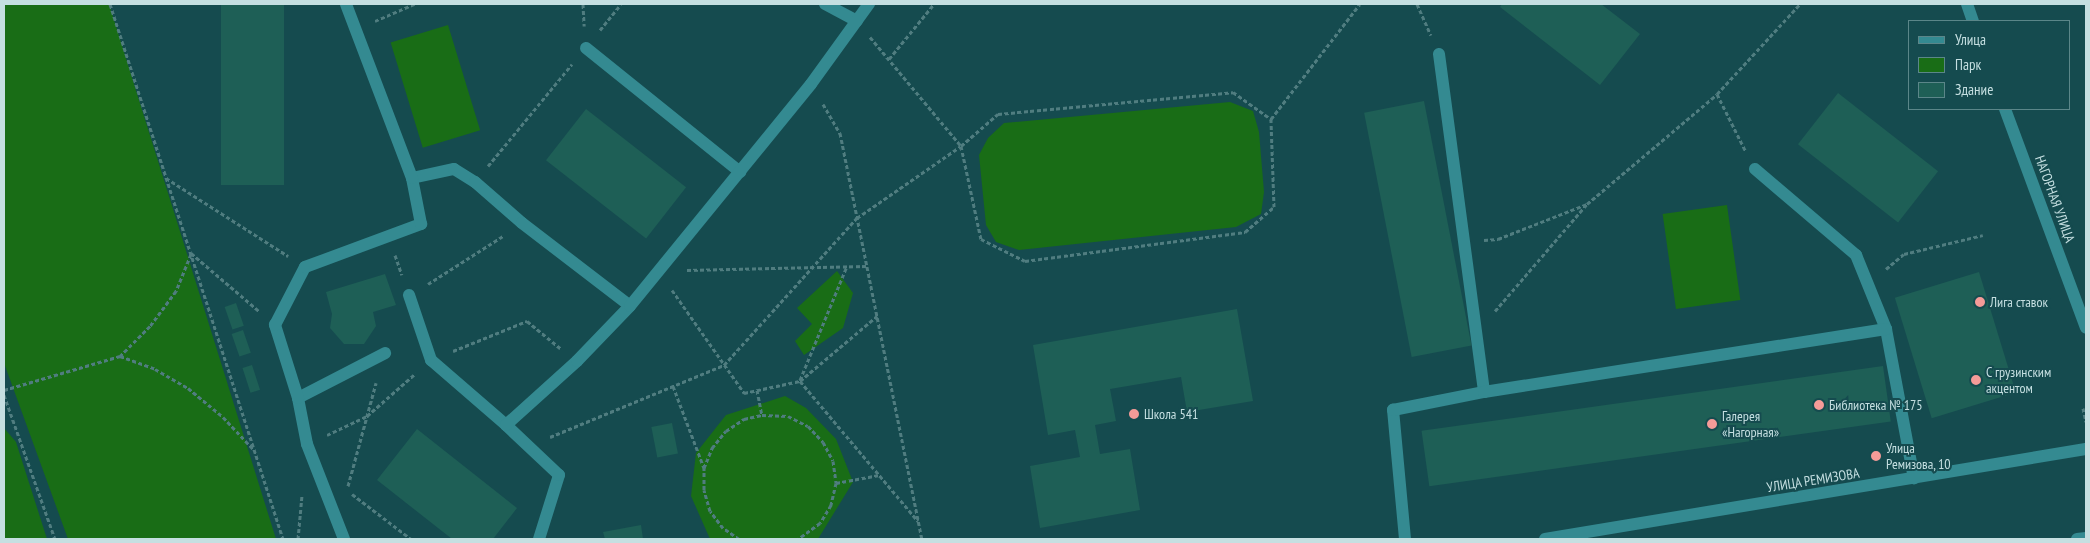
<!DOCTYPE html>
<meta charset="utf-8">
<style>
body{margin:0}
#map{position:relative;width:2090px;height:543px;overflow:hidden;background:#154b4f;font-family:"PT Sans Narrow",sans-serif}
div>[style]{position:absolute}
[style*='--x']{left:calc(var(--x)*1px);top:calc(var(--y)*1px);width:calc(var(--w)*1px);rotate:calc(var(--a)*1deg)}
.green>*{inset:0;background:#196d16;transform-origin:0 0}
.building>*{inset:0;background:#1e5f56;transform-origin:0 0}
.path>*{height:3px;margin-top:-1.5px;transform-origin:0;background:repeating-linear-gradient(90deg,#507d80 0 4px,transparent 0 6.5px)}
.minor>*{height:12px;margin:-6px;padding:0 6px;transform-origin:6px;border-radius:6px;background:#348a91}
.dots>*{width:14px;height:14px;translate:-50% -50%;box-sizing:border-box;border:2px solid #154b4f;border-radius:50%}
span{translate:-50% -50%;white-space:nowrap;text-align:center;line-height:1.15;-webkit-text-stroke:4px #154b4f;paint-order:stroke}
.street-label{font-size:14px;color:#c5dfe1}
.poi-label{font-size:14px;color:#c5dfe1}
.left{translate:0 -50%;text-align:left}
.frame{position:absolute;inset:0;border:5px solid #c5dfe1;pointer-events:none}
.legend{position:absolute;left:1908px;top:20px;width:162px;height:90px;box-sizing:border-box;background:#154b4f;border:1px solid #5b8689;margin:0;padding:6px 9px;list-style:none;font-size:15px;color:#c5dfe1}
.legend li{display:flex;align-items:center;gap:10px;height:25px}
.legend b{width:25px;border:1px solid #5b8689}
</style>
<div id="map">
<div class="green">
<i style="clip-path:polygon(4px 4px,109px 4px,276px 539px,68px 539px,4px 363px)"></i>
<i style="left:448px;top:25px;width:110px;height:60px;rotate:73deg"></i>
<i style="clip-path:polygon(1230px 102px,1253px 111px,1259px 132px,1264px 192px,1261px 214px,1236px 227px,1019px 250px,996px 242px,986px 225px,979px 155px,988px 138px,1004px 123px)"></i>
<i style="left:1727px;top:205px;width:96px;height:65px;rotate:82deg"></i>
<i style="clip-path:polygon(837px 271px,853px 293px,843px 328px,804px 355px,795px 341px,812px 324px,797px 308px)"></i>
<i style="clip-path:polygon(785px 396px,806px 408px,836px 439px,853px 482px,818px 539px,710px 539px,691px 496px,696px 453px,726px 415px)"></i>
<i style="clip-path:polygon(4px 428px,16px 442px,47px 539px,4px 539px)"></i>
</div>
<div class="building">
<i style="left:221px;top:4px;width:63px;height:181px"></i>
<i style="clip-path:polygon(1502px 4px,1601px 4px,1640px 34px,1600px 85px,1500px 7px)"></i>
<i style="left:1838px;top:93px;width:127px;height:65px;rotate:38deg"></i>
<i style="left:1424px;top:101px;width:249px;height:61px;rotate:79deg"></i>
<i style="left:586px;top:109px;width:127px;height:65px;rotate:38deg"></i>
<i style="left:1979px;top:272px;width:126px;height:88px;rotate:73deg"></i>
<i style="clip-path:polygon(385px 274px,396px 305px,373px 312px,376px 326px,364px 344px,344px 344px,330px 328px,332px 314px,326px 292px)"></i>
<i style="left:236px;top:303px;width:24px;height:12px;rotate:71deg"></i>
<i style="clip-path:polygon(1237px 309px,1253px 401px,1187px 412px,1181px 377px,1110px 389px,1116px 421px,1095px 425px,1100px 454px,1130px 449px,1140px 510px,1040px 528px,1030px 466px,1080px 457px,1075px 430px,1048px 435px,1033px 345px)"></i>
<i style="left:243px;top:330px;width:24px;height:12px;rotate:71deg"></i>
<i style="left:252px;top:365px;width:26px;height:10px;rotate:72deg"></i>
<i style="left:1883px;top:366px;width:56px;height:466px;rotate:82deg"></i>
<i style="left:672px;top:423px;width:31px;height:21px;rotate:79deg"></i>
<i style="clip-path:polygon(417px 429px,517px 508px,493px 539px,452px 539px,377px 480px)"></i>
<i style="clip-path:polygon(641px 525px,643px 539px,605px 539px,603px 532px)"></i>
</div>
<div class="path">
<i style="--x:110;--y:4;--w:562;--a:72.08"></i>
<i style="--x:583;--y:4;--w:22;--a:87"></i>
<i style="--x:1417;--y:4;--w:34;--a:66"></i>
<i style="--x:375;--y:21;--w:43;--a:-23.6"></i>
<i style="--x:600;--y:30;--w:33;--a:-51"></i>
<i style="--x:870;--y:37;--w:142;--a:50.1"></i>
<i style="--x:961;--y:146;--w:95;--a:77.9"></i>
<i style="--x:981;--y:239;--w:49;--a:26.6"></i>
<i style="--x:1025;--y:261;--w:222;--a:-7.5"></i>
<i style="--x:1245;--y:232;--w:38;--a:-41"></i>
<i style="--x:1274;--y:207;--w:88;--a:-92"></i>
<i style="--x:889;--y:59;--w:71;--a:-50.7"></i>
<i style="--x:1717;--y:94;--w:63;--a:63.4"></i>
<i style="--x:823;--y:104;--w:34;--a:60"></i>
<i style="--x:840;--y:133;--w:414;--a:78.6"></i>
<i style="--x:488;--y:166;--w:132;--a:-50.5"></i>
<i style="--x:166;--y:178;--w:145;--a:32.6"></i>
<i style="--x:1484;--y:240;--w:14;--a:-4"></i>
<i style="--x:1498;--y:239;--w:96;--a:-21.5"></i>
<i style="--x:191;--y:253;--w:89;--a:40.5"></i>
<i style="--x:191;--y:254;--w:40;--a:112"></i>
<i style="--x:176;--y:291;--w:44;--a:126.6"></i>
<i style="--x:150;--y:326;--w:42;--a:135"></i>
<i style="--x:120;--y:356;--w:37;--a:20"></i>
<i style="--x:155;--y:369;--w:38;--a:30"></i>
<i style="--x:188;--y:388;--w:45;--a:39.6"></i>
<i style="--x:223;--y:417;--w:44;--a:46.8"></i>
<i style="--x:395;--y:255;--w:21;--a:71"></i>
<i style="--x:1886;--y:269;--w:23;--a:-40"></i>
<i style="--x:1904;--y:254;--w:81;--a:-13.5"></i>
<i style="--x:687;--y:270;--w:180;--a:-1.3"></i>
<i style="--x:428;--y:284;--w:89;--a:-32.6"></i>
<i style="--x:672;--y:290;--w:126;--a:55"></i>
<i style="--x:744;--y:393;--w:57;--a:-12.1"></i>
<i style="--x:800;--y:381;--w:101;--a:-40.2"></i>
<i style="--x:1495;--y:311;--w:141;--a:-49.3"></i>
<i style="--x:1587;--y:204;--w:170;--a:-40.2"></i>
<i style="--x:1717;--y:94;--w:122;--a:-47.3"></i>
<i style="--x:453;--y:351;--w:80;--a:-22.1"></i>
<i style="--x:527;--y:321;--w:43;--a:39.3"></i>
<i style="--x:800;--y:380;--w:123;--a:-67.6"></i>
<i style="--x:800;--y:381;--w:183;--a:49.9"></i>
<i style="--x:673;--y:386;--w:88;--a:69.3"></i>
<i style="--x:4;--y:390;--w:121;--a:-16.3"></i>
<i style="--x:757;--y:390;--w:25;--a:79"></i>
<i style="--x:4;--y:395;--w:153;--a:70.5"></i>
<i style="--x:2083;--y:408;--w:14;--a:78"></i>
<i style="--x:327;--y:435;--w:44;--a:-25.4"></i>
<i style="--x:367;--y:416;--w:65;--a:-41.3"></i>
<i style="--x:550;--y:437;--w:188;--a:-22.5"></i>
<i style="--x:724;--y:365;--w:198;--a:-47.9"></i>
<i style="--x:857;--y:218;--w:126;--a:-34.7"></i>
<i style="--x:961;--y:146;--w:49;--a:-40.9"></i>
<i style="--x:998;--y:114;--w:236;--a:-5.3"></i>
<i style="--x:1233;--y:92;--w:47;--a:35.4"></i>
<i style="--x:1271;--y:119;--w:145;--a:-52.3"></i>
<i style="--x:836;--y:483;--w:44;--a:-10.5"></i>
<i style="--x:348;--y:486;--w:107;--a:-74.8"></i>
<i style="--x:352;--y:494;--w:74;--a:37.3"></i>
<i style="--x:298;--y:539;--w:44;--a:-84.8"></i>
<i style="--x:739;--y:539;--w:19;--a:-145"></i>
<i style="--x:723;--y:528;--w:21;--a:-127"></i>
<i style="--x:710;--y:511;--w:22;--a:-106"></i>
<i style="--x:704;--y:490;--w:22;--a:-90"></i>
<i style="--x:704;--y:468;--w:22;--a:-68"></i>
<i style="--x:712;--y:448;--w:22;--a:-51"></i>
<i style="--x:726;--y:431;--w:22;--a:-34"></i>
<i style="--x:744;--y:419;--w:18;--a:-13"></i>
<i style="--x:762;--y:415;--w:26;--a:2"></i>
<i style="--x:788;--y:416;--w:22;--a:27"></i>
<i style="--x:808;--y:426;--w:22;--a:47"></i>
<i style="--x:823;--y:442;--w:21;--a:62"></i>
<i style="--x:833;--y:461;--w:22;--a:82"></i>
<i style="--x:836;--y:483;--w:23;--a:103"></i>
<i style="--x:831;--y:505;--w:21;--a:121"></i>
<i style="--x:820;--y:523;--w:27;--a:144"></i>
</div>
<div class="minor">
<i style="--x:825;--y:4;--w:36;--a:28"></i>
<i style="--x:1967;--y:4;--w:18;--a:71"></i>
<i style="--x:586;--y:48;--w:198;--a:38.8"></i>
<i style="--x:1439;--y:54;--w:341;--a:82.4"></i>
<i style="--x:2005;--y:109;--w:233;--a:69.7"></i>
<i style="--x:1755;--y:169;--w:133;--a:40.4"></i>
<i style="--x:1856;--y:255;--w:80;--a:67.9"></i>
<i style="--x:1886;--y:329;--w:152;--a:79.4"></i>
<i style="--x:412;--y:178;--w:43;--a:-12.1"></i>
<i style="--x:454;--y:169;--w:25;--a:32"></i>
<i style="--x:475;--y:182;--w:62;--a:41.1"></i>
<i style="--x:522;--y:223;--w:136;--a:37.5"></i>
<i style="--x:409;--y:295;--w:69;--a:71.3"></i>
<i style="--x:431;--y:360;--w:99;--a:40.9"></i>
<i style="--x:298;--y:398;--w:98;--a:-27.3"></i>
<i style="--x:344;--y:539;--w:102;--a:-111.3"></i>
<i style="--x:307;--y:444;--w:47;--a:-101.1"></i>
<i style="--x:298;--y:398;--w:77;--a:-107.5"></i>
<i style="--x:275;--y:325;--w:65;--a:-62.7"></i>
<i style="--x:305;--y:267;--w:124;--a:-20.3"></i>
<i style="--x:421;--y:224;--w:47;--a:-101.1"></i>
<i style="--x:412;--y:178;--w:186;--a:-110.8"></i>
<i style="--x:539;--y:539;--w:67;--a:-72.6"></i>
<i style="--x:559;--y:475;--w:73;--a:-136.7"></i>
<i style="--x:506;--y:425;--w:96;--a:-42"></i>
<i style="--x:577;--y:361;--w:76;--a:-46.1"></i>
<i style="--x:630;--y:306;--w:286;--a:-50.8"></i>
<i style="--x:811;--y:84;--w:99;--a:-54.1"></i>
<i style="--x:1405;--y:539;--w:130;--a:-95.3"></i>
<i style="--x:1393;--y:410;--w:93;--a:-11.2"></i>
<i style="--x:1484;--y:392;--w:407;--a:-8.9"></i>
<i style="--x:1545;--y:539;--w:548;--a:-9.45"></i>
<i style="--x:2077;--y:539;--w:9;--a:-6"></i>
</div>
<div class="dots">
<i style="left:1980px;top:302px;background:#f59b98"></i>
<i style="left:1976px;top:380px;background:#f59b98"></i>
<i style="left:1819px;top:405px;background:#f59b98"></i>
<i style="left:1134px;top:414px;background:#f59b98"></i>
<i style="left:1712px;top:424px;background:#f59b98"></i>
<i style="left:1876px;top:456px;background:#f59b98"></i>
</div>
<div class="street-label">
<span style="left:2055px;top:199px;rotate:70deg">НАГОРНАЯ УЛИЦА</span>
<span style="left:1813px;top:480px;rotate:-9deg">УЛИЦА РЕМИЗОВА</span>
</div>
<div class="poi-label">
<span class="left" style="left:1990px;top:302px">Лига ставок</span>
<span class="left" style="left:1986px;top:380px">С грузинским<br>акцентом</span>
<span class="left" style="left:1829px;top:405px">Библиотека № 175</span>
<span class="left" style="left:1144px;top:414px">Школа 541</span>
<span class="left" style="left:1722px;top:424px">Галерея<br>«Нагорная»</span>
<span class="left" style="left:1886px;top:456px">Улица<br>Ремизова, 10</span>
</div>
<div class="frame"></div>
<ul class="legend">
<li><b style="height:6px;background:#348a91"></b>Улица</li>
<li><b style="height:14px;background:#196d16"></b>Парк</li>
<li><b style="height:14px;background:#1e5f56"></b>Здание</li>
</ul>
</div>
